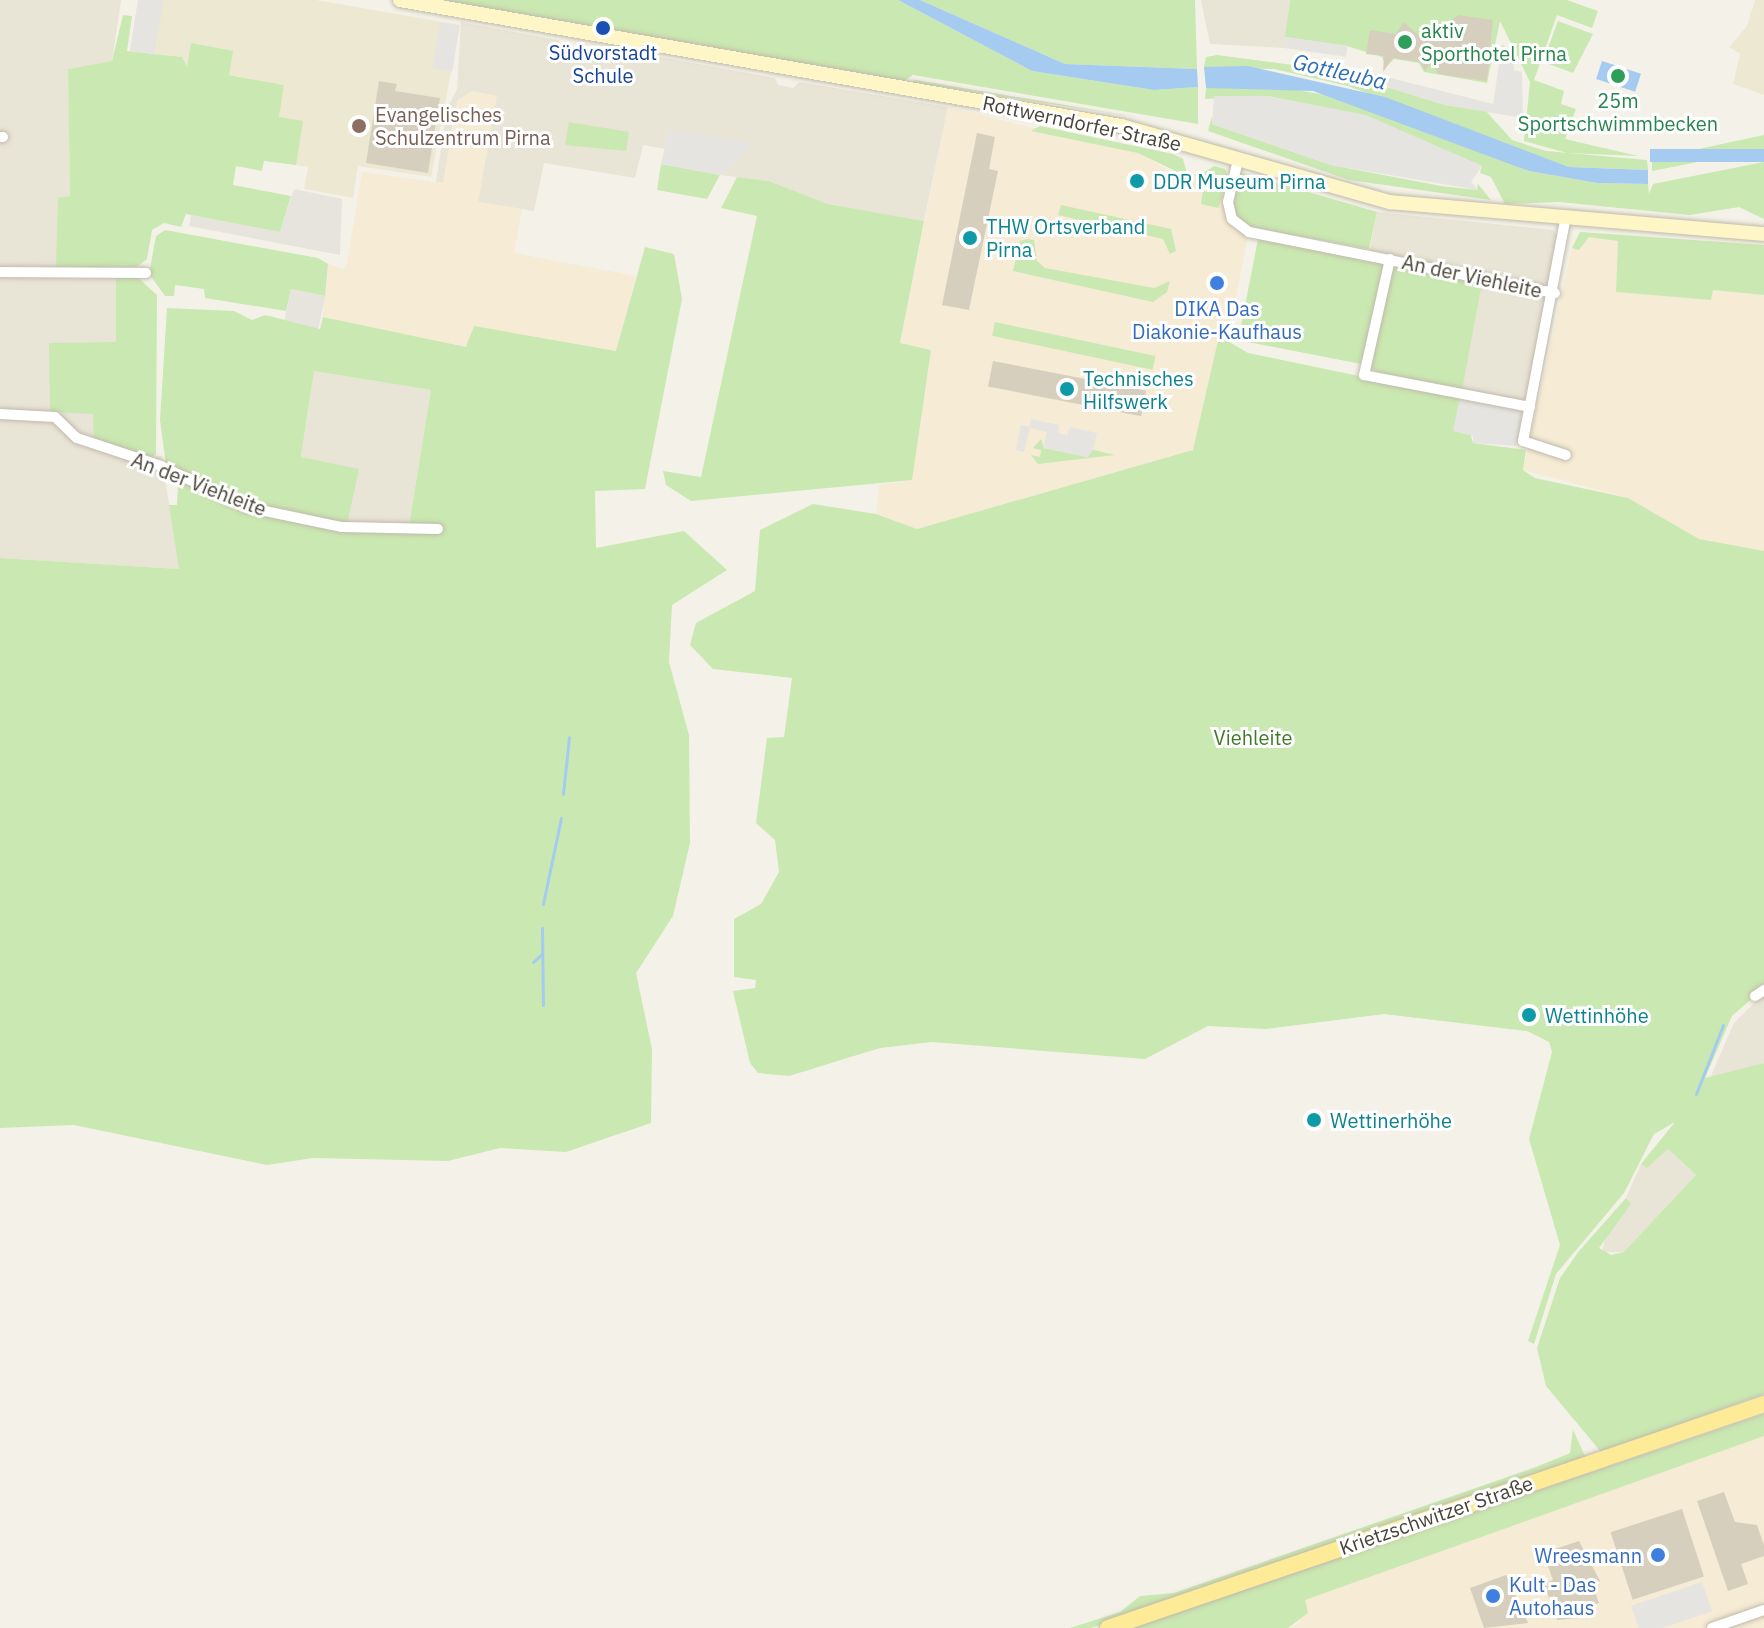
<!DOCTYPE html>
<meta charset="utf-8">
<style>
body{margin:0}
#map{position:relative;width:1764px;height:1628px;overflow:hidden;background:#f4f2e8;font-family:"IBM Plex Sans",sans-serif}
div>[style]{position:absolute}
[style*='--x']{left:calc(var(--x)*1px);top:calc(var(--y)*1px);width:calc(var(--w)*1px);rotate:calc(var(--a)*1deg)}
.residential>*{inset:0;background:#e8e4d6}
.commercial>*{inset:0;background:#f6ebd4}
.industrial>*{inset:0;background:#e7e3dd;transform-origin:0 0}
.education>*{inset:0;background:#ede8d2}
.green>*{inset:0;background:#cae8b1;transform-origin:0 0}
.parking>*{inset:0;background:#e5e4e0;transform-origin:0 0}
.water>*{inset:0;background:#a5cbf1;transform-origin:0 0}
.stream>*{height:3px;margin:-1.5px;padding:0 1.5px;transform-origin:1.5px;border-radius:1.5px;background:#a5cbf1}
.building>*{inset:0;background:#d6cfbe;transform-origin:0 0}
.roads{filter:drop-shadow(0 0 2px #c0baab) drop-shadow(0 0 2px #c0baab)}
.street>*{height:10px;margin:-5px;padding:0 5px;transform-origin:5px;border-radius:5px;background:#fff}
.secondary>*{height:14px;margin:-7px;padding:0 7px;transform-origin:7px;border-radius:7px;background:#fff6c8}
.primary>*{height:16px;margin:-8px;padding:0 8px;transform-origin:8px;border-radius:8px;background:#feeb97}
.dots>*{width:22px;height:22px;translate:-50% -50%;box-sizing:border-box;border:4px solid #fff;border-radius:50%}
span{translate:-50% -50%;white-space:nowrap;text-align:center;line-height:1.15;-webkit-text-stroke:6px #fff;paint-order:stroke}
.leisure-label{font-size:20px;color:#27864d}
.left{translate:0 -50%;text-align:left}
.transit-label{font-size:20px;color:#164399}
.education-label{font-size:20px;color:#785e54}
.street-label{font-size:20px;color:#484337}
.culture-label{font-size:20px;color:#0d838f}
.shop-label{font-size:20px;color:#366cbe}
.right{translate:-100% -50%;text-align:right}
.park-label{font-size:20px;color:#407a29}
.water-label{font-size:22px;color:#2f70b5;font-style:italic}
</style>
<div id="map">
<div class="residential">
<i style="clip-path:polygon(0 0,121px 0,112px 61px,68px 69px,70px 196px,57px 266px,116px 268px,116px 342px,93px 414px,154px 457px,161px 456px,180px 569px,0 558px)"></i>
<i style="clip-path:polygon(1201px 0,1290px 0,1284px 48px,1210px 44px)"></i>
<i style="clip-path:polygon(461px 22px,558px 40px,574px 56px,602px 62px,623px 50px,775px 78px,778px 85px,793px 88px,799px 82px,948px 107px,924px 221px,828px 204px,769px 181px,720px 175px,748px 149px,669px 130px,665px 149px,643px 145px,635px 178px,544px 163px,534px 211px,478px 202px,496px 96px,471px 91px,454px 112px,444px 183px,436px 182px,447px 109px,457px 89px)"></i>
<i style="clip-path:polygon(1377px 212px,1554px 230px,1557px 237px,1524px 411px,1460px 397px,1368px 259px)"></i>
<i style="clip-path:polygon(314px 371px,431px 390px,409px 524px,443px 531px,346px 530px,301px 458px)"></i>
<i style="clip-path:polygon(1764px 993px,1764px 1063px,1710px 1078px,1734px 1023px)"></i>
<i style="clip-path:polygon(1668px 1149px,1696px 1175px,1643px 1238px,1624px 1252px,1602px 1252px,1607px 1231px,1631px 1204px,1626px 1198px,1641px 1164px,1647px 1168px)"></i>
</div>
<div class="commercial">
<i style="clip-path:polygon(471px 91px,497px 96px,478px 202px,522px 209px,514px 253px,636px 276px,617px 351px,475px 326px,466px 347px,323px 317px,328px 264px,343px 269px,347px 263px,362px 172px,443px 183px,457px 101px)"></i>
<i style="clip-path:polygon(948px 107px,1138px 153px,1178px 175px,1204px 174px,1201px 204px,1229px 179px,1238px 181px,1233px 205px,1250px 227px,1228px 336px,1219px 336px,1194px 450px,917px 529px,876px 514px,879px 485px,911px 480px,931px 350px,900px 343px)"></i>
<i style="clip-path:polygon(1589px 237px,1618px 240px,1616px 292px,1711px 300px,1713px 290px,1764px 295px,1764px 551px,1699px 539px,1628px 498px,1523px 470px,1572px 248px,1579px 250px)"></i>
<i style="clip-path:polygon(1764px 1436px,1764px 1628px,1288px 1628px,1299px 1624px,1304px 1600px)"></i>
</div>
<div class="industrial">
<i style="clip-path:polygon(294px 189px,342px 199px,340px 255px,189px 226px,191px 215px,280px 232px)"></i>
<i style="left:291px;top:289px;width:35px;height:35px;rotate:12deg"></i>
</div>
<div class="education">
<i style="clip-path:polygon(138px 0,316px 0,460px 25px,431px 177px,358px 166px,353px 198px,304px 189px,308px 167px,271px 161px,284px 85px,181px 66px,182px 57px,130px 51px)"></i>
<i style="clip-path:polygon(1755px 0,1764px 0,1764px 95px,1733px 84px,1740px 54px,1729px 47px,1747px 26px)"></i>
</div>
<div class="green">
<i style="clip-path:polygon(442px 0,898px 0,1032px 71px,1154px 90px,1198px 87px,1198px 124px,913px 75px,904px 81px)"></i>
<i style="clip-path:polygon(920px 0,1195px 0,1197px 69px,1065px 64px)"></i>
<i style="clip-path:polygon(1290px 0,1567px 0,1598px 11px,1592px 28px,1557px 15px,1534px 80px,1564px 91px,1561px 104px,1576px 109px,1565px 139px,1638px 156px,1567px 153px,1524px 141px,1530px 82px,1500px 21px,1487px 83px,1424px 72px,1419px 63px,1394px 59px,1386px 67px,1382px 57px,1347px 46px,1285px 37px)"></i>
<i style="clip-path:polygon(123px 15px,132px 16px,127px 51px,182px 57px,187px 67px,191px 43px,233px 51px,229px 75px,284px 85px,279px 117px,303px 121px,296px 165px,264px 161px,262px 171px,236px 166px,233px 185px,291px 196px,280px 232px,186px 214px,181px 227px,164px 223px,152px 230px,147px 259px,137px 267px,56px 267px,58px 198px,70px 196px,68px 69px,112px 61px)"></i>
<i style="clip-path:polygon(1558px 21px,1593px 34px,1573px 73px,1543px 62px)"></i>
<i style="clip-path:polygon(1217px 55px,1362px 74px,1361px 79px,1445px 105px,1486px 111px,1512px 140px,1546px 151px,1647px 160px,1648px 170px,1569px 167px,1348px 86px,1274px 69px,1204px 67px,1206px 57px)"></i>
<i style="clip-path:polygon(916px 80px,1142px 118px,910px 82px)"></i>
<i style="clip-path:polygon(1273px 86px,1343px 98px,1529px 171px,1597px 183px,1648px 184px,1649px 194px,1653px 184px,1764px 162px,1764px 219px,1739px 207px,1690px 215px,1559px 202px,1505px 204px,1491px 177px,1480px 173px,1482px 166px,1366px 116px,1268px 96px,1205px 99px,1206px 88px)"></i>
<i style="clip-path:polygon(1212px 116px,1212px 124px,1331px 165px,1441px 186px,1477px 190px,1478px 184px,1491px 200px,1349px 180px,1208px 131px)"></i>
<i style="clip-path:polygon(569px 122px,629px 132px,626px 151px,565px 145px)"></i>
<i style="clip-path:polygon(1040px 126px,1173px 154px,1183px 159px,1188px 177px,1138px 153px,1031px 131px)"></i>
<i style="clip-path:polygon(1764px 135px,1764px 149px,1652px 171px,1652px 159px)"></i>
<i style="clip-path:polygon(661px 164px,720px 175px,707px 199px,657px 190px)"></i>
<i style="clip-path:polygon(1214px 166px,1225px 169px,1229px 179px,1218px 208px,1201px 204px,1205px 172px)"></i>
<i style="clip-path:polygon(1240px 172px,1377px 212px,1369px 249px,1250px 227px,1236px 216px,1233px 205px)"></i>
<i style="clip-path:polygon(737px 177px,769px 181px,828px 204px,924px 221px,900px 343px,931px 350px,912px 480px,691px 501px,666px 485px,663px 471px,701px 477px,757px 216px,721px 208px)"></i>
<i style="clip-path:polygon(1061px 205px,1171px 229px,1176px 251px,1170px 254px,1163px 239px,1058px 215px)"></i>
<i style="clip-path:polygon(165px 230px,318px 258px,328px 264px,325px 296px,291px 289px,286px 311px,205px 298px,204px 289px,175px 285px,174px 296px,165px 296px,149px 274px,156px 236px)"></i>
<i style="clip-path:polygon(1580px 232px,1764px 245px,1764px 295px,1713px 290px,1711px 300px,1616px 292px,1618px 241px,1589px 237px,1579px 250px,1572px 248px)"></i>
<i style="clip-path:polygon(1027px 239px,1034px 240px,1037px 261px,1045px 268px,1154px 288px,1170px 281px,1167px 292px,1153px 302px,1013px 271px,1020px 241px)"></i>
<i style="left:1258px;top:239px;width:129px;height:103px;rotate:11deg"></i>
<i style="clip-path:polygon(645px 247px,674px 254px,682px 299px,645px 489px,595px 491px,596px 548px,684px 531px,727px 570px,672px 605px,669px 662px,689px 735px,690px 843px,673px 916px,636px 973px,652px 1049px,651px 1123px,566px 1152px,500px 1148px,448px 1161px,313px 1158px,267px 1165px,74px 1125px,0 1128px,0 558px,179px 569px,169px 505px,177px 505px,178px 484px,164px 472px,267px 517px,326px 528px,443px 531px,409px 525px,431px 390px,314px 371px,301px 457px,359px 469px,347px 524px,247px 504px,166px 465px,160px 420px,167px 308px,234px 311px,252px 320px,265px 315px,320px 329px,323px 317px,466px 347px,474px 326px,616px 351px)"></i>
<i style="clip-path:polygon(1392px 265px,1482px 283px,1462px 390px,1379px 374px,1369px 366px)"></i>
<i style="clip-path:polygon(116px 275px,136px 276px,157px 295px,156px 454px,151px 459px,94px 441px,93px 414px,50px 412px,49px 343px,116px 342px)"></i>
<i style="left:995px;top:322px;width:164px;height:14px;rotate:12deg"></i>
<i style="clip-path:polygon(1219px 336px,1248px 353px,1460px 397px,1473px 443px,1526px 450px,1523px 470px,1535px 478px,1628px 498px,1699px 539px,1764px 551px,1764px 988px,1732px 1016px,1705px 1078px,1764px 1063px,1764px 1394px,1601px 1452px,1546px 1386px,1537px 1348px,1560px 1278px,1579px 1251px,1626px 1198px,1631px 1204px,1599px 1248px,1611px 1255px,1624px 1252px,1696px 1175px,1668px 1149px,1647px 1168px,1641px 1164px,1675px 1122px,1654px 1134px,1624px 1193px,1556px 1274px,1534px 1344px,1528px 1341px,1560px 1245px,1529px 1139px,1552px 1052px,1549px 1042px,1527px 1031px,1384px 1014px,1266px 1029px,1208px 1026px,1145px 1059px,932px 1042px,880px 1048px,789px 1076px,758px 1073px,750px 1063px,733px 991px,755px 988px,756px 980px,734px 977px,734px 919px,761px 904px,779px 872px,775px 840px,756px 823px,767px 738px,784px 737px,792px 678px,713px 669px,690px 645px,696px 623px,755px 591px,760px 530px,813px 504px,876px 514px,917px 529px,1193px 450px)"></i>
<i style="clip-path:polygon(1041px 439px,1044px 448px,1087px 457px,1089px 449px,1115px 455px,1038px 464px,1031px 455px,1040px 457px,1041px 450px,1033px 448px)"></i>
<i style="clip-path:polygon(1764px 1414px,1764px 1436px,1305px 1600px,1308px 1613px,1288px 1628px,1129px 1628px)"></i>
<i style="clip-path:polygon(1573px 1430px,1586px 1458px,1091px 1628px,1070px 1628px,1120px 1612px,1140px 1596px,1174px 1593px,1536px 1467px,1570px 1453px)"></i>
</div>
<div class="parking">
<i style="clip-path:polygon(138px 0,164px 0,154px 54px,130px 51px)"></i>
<i style="left:440px;top:22px;width:20px;height:47px;rotate:9deg"></i>
<i style="left:1285px;top:37px;width:63px;height:11px;rotate:8deg"></i>
<i style="clip-path:polygon(1502px 44px,1513px 52px,1514px 70px,1522px 72px,1523px 118px,1445px 105px,1361px 79px,1363px 71px,1493px 104px)"></i>
<i style="clip-path:polygon(1214px 96px,1268px 96px,1366px 115px,1482px 166px,1471px 182px,1478px 190px,1331px 165px,1212px 124px)"></i>
<i style="clip-path:polygon(669px 130px,749px 142px,749px 149px,720px 175px,661px 164px)"></i>
<i style="clip-path:polygon(1460px 397px,1524px 411px,1517px 446px,1473px 443px,1473px 436px,1453px 431px)"></i>
<i style="clip-path:polygon(1031px 419px,1059px 425px,1058px 433px,1067px 435px,1070px 427px,1097px 433px,1093px 450px,1088px 457px,1043px 448px,1047px 432px,1030px 428px,1024px 452px,1016px 450px,1021px 425px,1030px 427px)"></i>
<i style="clip-path:polygon(1702px 1582px,1712px 1611px,1663px 1628px,1639px 1628px,1631px 1606px)"></i>
</div>
<div class="water">
<i style="clip-path:polygon(898px 0,920px 0,1065px 64px,1197px 69px,1198px 87px,1154px 90px,1032px 71px)"></i>
<i style="left:1602px;top:61px;width:41px;height:19px;rotate:18deg"></i>
<i style="clip-path:polygon(1248px 66px,1385px 97px,1569px 167px,1648px 170px,1648px 184px,1597px 183px,1529px 171px,1313px 91px,1206px 88px,1204px 67px)"></i>
<i style="left:1764px;top:149px;width:13px;height:114px;rotate:90deg"></i>
</div>
<div class="stream">
<i style="--x:563;--y:794;--w:57;--a:-84"></i>
<i style="--x:543;--y:904;--w:88;--a:-78.2"></i>
<i style="--x:542;--y:928;--w:77;--a:89.3"></i>
<i style="--x:533;--y:962;--w:12;--a:-42"></i>
<i style="--x:1696;--y:1094;--w:74;--a:-68.6"></i>
</div>
<div class="building">
<i style="clip-path:polygon(1458px 15px,1493px 20px,1487px 81px,1438px 74px,1432px 61px,1425px 71px,1420px 62px,1393px 58px,1383px 72px,1384px 56px,1366px 54px,1370px 30px,1396px 34px,1404px 22px,1417px 34px,1452px 39px,1444px 26px)"></i>
<i style="clip-path:polygon(379px 81px,397px 84px,395px 91px,440px 98px,428px 173px,366px 163px)"></i>
<i style="clip-path:polygon(977px 133px,995px 137px,989px 169px,998px 171px,969px 310px,942px 305px)"></i>
<i style="left:993px;top:361px;width:156px;height:26px;rotate:11deg"></i>
<i style="clip-path:polygon(1724px 1492px,1735px 1522px,1757px 1525px,1764px 1545px,1764px 1556px,1741px 1564px,1748px 1584px,1728px 1591px,1697px 1501px)"></i>
<i style="left:1682px;top:1509px;width:71px;height:75px;rotate:72deg"></i>
<i style="clip-path:polygon(1579px 1541px,1600px 1581px,1592px 1583px,1599px 1603px,1577px 1610px,1578px 1618px,1557px 1620px,1555px 1596px,1549px 1598px,1543px 1584px,1553px 1580px,1543px 1553px)"></i>
<i style="clip-path:polygon(1506px 1575px,1528px 1623px,1484px 1628px,1470px 1588px)"></i>
</div>
<div class="roads">
<div class="street">
<i style="--x:0;--y:137;--w:3;--a:0"></i>
<i style="--x:1238;--y:160;--w:43;--a:103.4"></i>
<i style="--x:1228;--y:202;--w:17;--a:77"></i>
<i style="--x:1232;--y:219;--w:21;--a:37"></i>
<i style="--x:1249;--y:232;--w:312;--a:11.3"></i>
<i style="--x:1565;--y:221;--w:224;--a:100.8"></i>
<i style="--x:1523;--y:441;--w:45;--a:18"></i>
<i style="--x:1390;--y:259;--w:119;--a:102.6"></i>
<i style="--x:1364;--y:375;--w:169;--a:10.9"></i>
<i style="--x:0;--y:272;--w:146;--a:0.4"></i>
<i style="--x:0;--y:414;--w:55;--a:3.1"></i>
<i style="--x:55;--y:417;--w:30;--a:44"></i>
<i style="--x:77;--y:438;--w:89;--a:18.4"></i>
<i style="--x:161;--y:466;--w:94;--a:25.8"></i>
<i style="--x:246;--y:507;--w:98;--a:11.8"></i>
<i style="--x:342;--y:527;--w:96;--a:1.2"></i>
<i style="--x:1755;--y:996;--w:11;--a:-34"></i>
<i style="--x:1712;--y:1628;--w:55;--a:-19.1"></i>
</div>
<div class="secondary">
<i style="--x:400;--y:0;--w:732;--a:9.91"></i>
<i style="--x:1121;--y:126;--w:280;--a:15.8"></i>
<i style="--x:1390;--y:202;--w:375;--a:4.9"></i>
</div>
<div class="primary">
<i style="--x:1108;--y:1628;--w:693;--a:-18.85"></i>
</div>
</div>
<div class="dots">
<i style="left:603px;top:28px;background:#1a4fb4"></i>
<i style="left:1405px;top:42px;background:#2e9e5b"></i>
<i style="left:1618px;top:76px;background:#2e9e5b"></i>
<i style="left:359px;top:126px;background:#8d6e63"></i>
<i style="left:1137px;top:181px;background:#0f9aa8"></i>
<i style="left:970px;top:238px;background:#0f9aa8"></i>
<i style="left:1217px;top:283px;background:#3f7fe0"></i>
<i style="left:1067px;top:389px;background:#0f9aa8"></i>
<i style="left:1529px;top:1015px;background:#0f9aa8"></i>
<i style="left:1314px;top:1120px;background:#0f9aa8"></i>
<i style="left:1658px;top:1555px;background:#3f7fe0"></i>
<i style="left:1493px;top:1596px;background:#3f7fe0"></i>
</div>
<div class="leisure-label">
<span class="left" style="left:1421px;top:42px">aktiv<br>Sporthotel Pirna</span>
<span style="left:1618px;top:112px">25m<br>Sportschwimmbecken</span>
</div>
<div class="transit-label">
<span style="left:603px;top:64px">Südvorstadt<br>Schule</span>
</div>
<div class="education-label">
<span class="left" style="left:375px;top:126px">Evangelisches<br>Schulzentrum Pirna</span>
</div>
<div class="street-label">
<span style="left:1082px;top:123px;rotate:12deg">Rottwerndorfer Straße</span>
<span style="left:1472px;top:276px;rotate:12deg">An der Viehleite</span>
<span style="left:199px;top:484px;rotate:21deg">An der Viehleite</span>
<span style="left:1436px;top:1515px;rotate:-19deg">Krietzschwitzer Straße</span>
</div>
<div class="culture-label">
<span class="left" style="left:1153px;top:181px">DDR Museum Pirna</span>
<span class="left" style="left:986px;top:238px">THW Ortsverband<br>Pirna</span>
<span class="left" style="left:1083px;top:390px">Technisches<br>Hilfswerk</span>
<span class="left" style="left:1545px;top:1015px">Wettinhöhe</span>
<span class="left" style="left:1330px;top:1120px">Wettinerhöhe</span>
</div>
<div class="shop-label">
<span style="left:1217px;top:320px">DIKA Das<br>Diakonie-Kaufhaus</span>
<span class="right" style="left:1642px;top:1555px">Wreesmann</span>
<span class="left" style="left:1509px;top:1596px">Kult - Das<br>Autohaus</span>
</div>
<div class="park-label">
<span style="left:1253px;top:737px">Viehleite</span>
</div>
<div class="water-label">
<span style="left:1340px;top:71px;rotate:13deg">Gottleuba</span>
</div>
</div>
